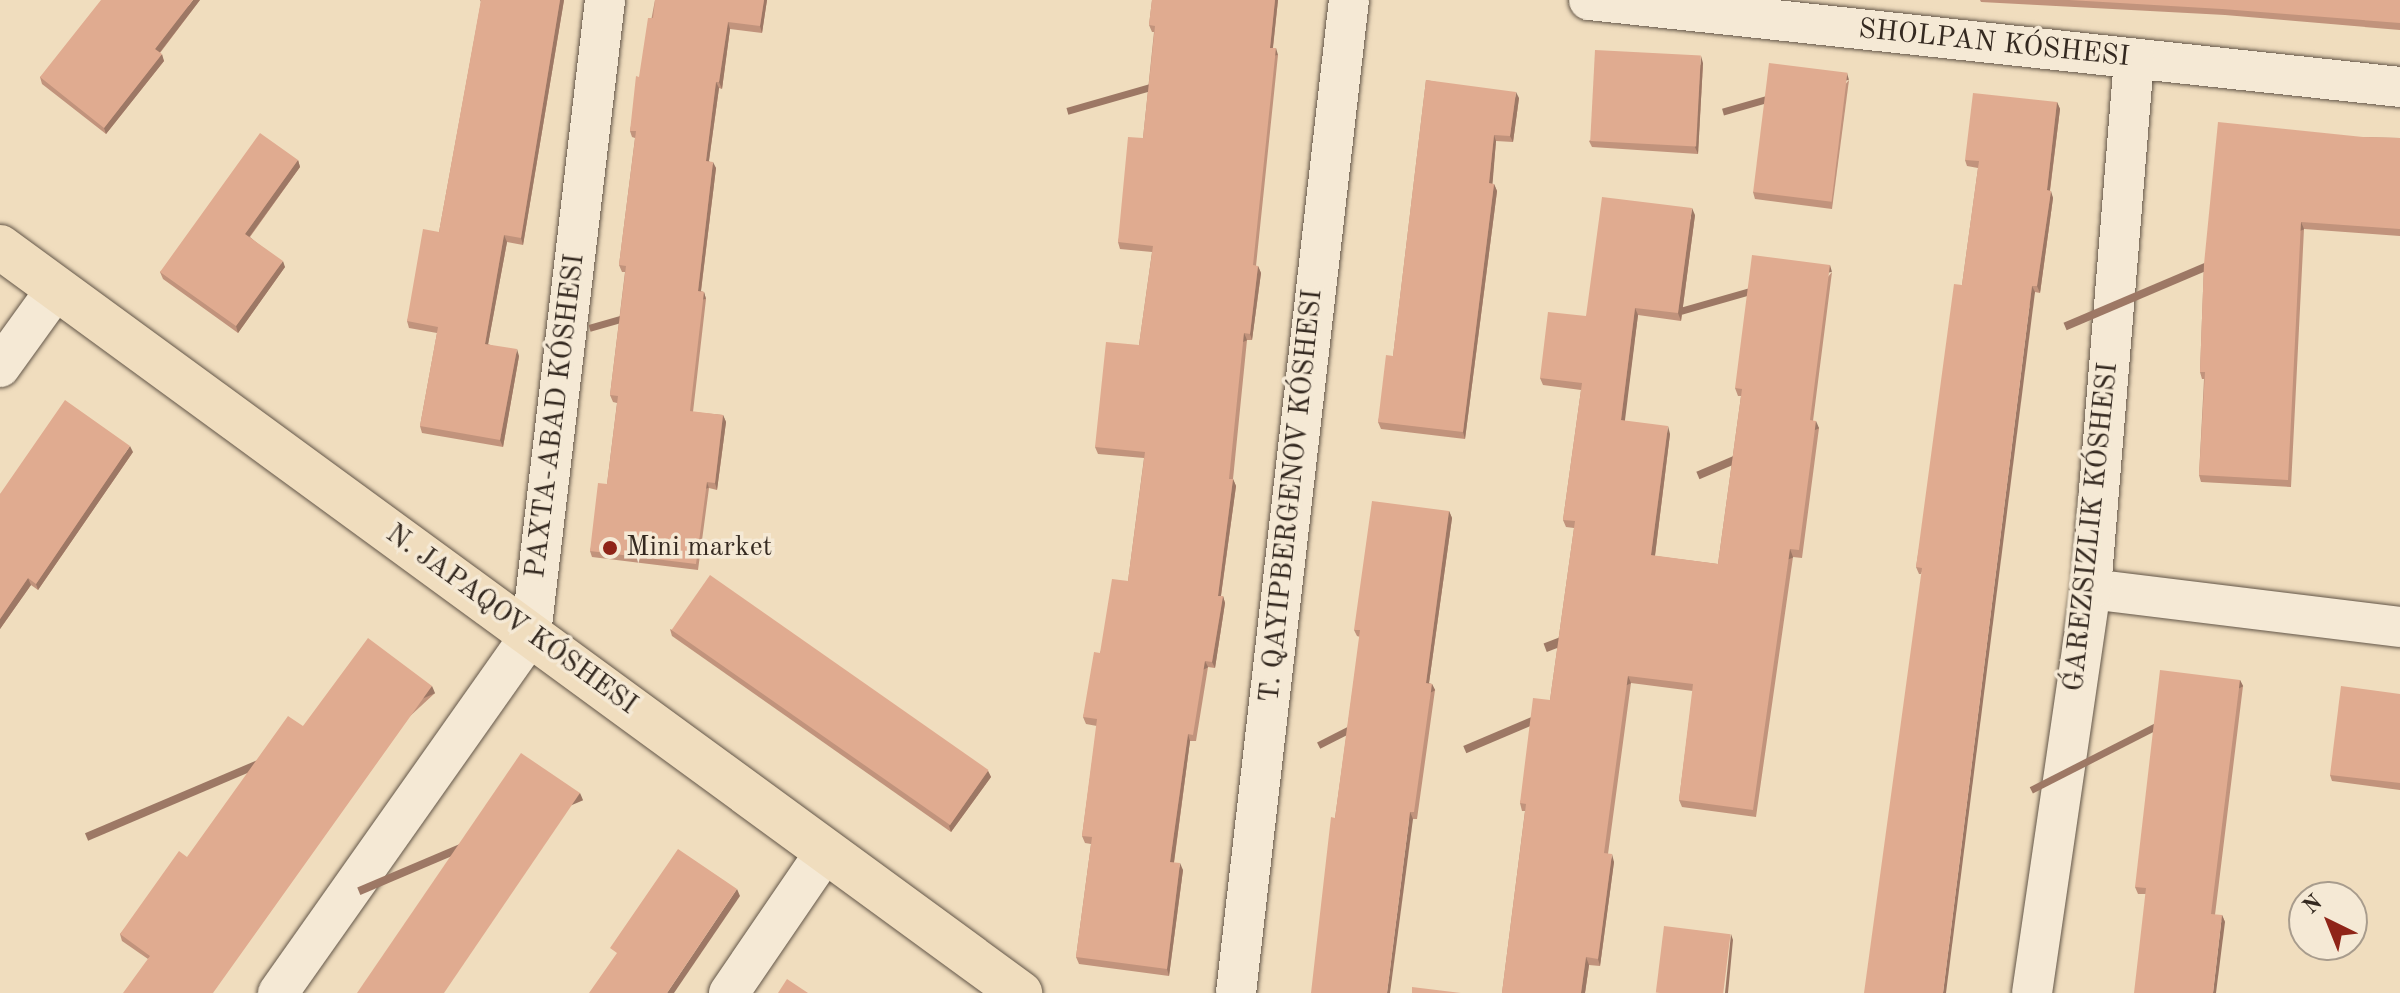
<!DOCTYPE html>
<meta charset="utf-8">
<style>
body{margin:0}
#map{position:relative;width:2400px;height:993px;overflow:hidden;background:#f0ddbe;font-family:"Old Standard TT",serif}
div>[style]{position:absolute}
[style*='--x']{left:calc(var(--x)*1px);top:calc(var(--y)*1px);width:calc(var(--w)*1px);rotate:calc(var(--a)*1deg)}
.roads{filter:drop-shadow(0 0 2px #635648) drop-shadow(0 0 2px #635648)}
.minor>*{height:40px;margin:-20px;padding:0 20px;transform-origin:20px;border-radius:20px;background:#f5e9d5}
.major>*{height:44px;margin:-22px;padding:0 22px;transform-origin:22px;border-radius:22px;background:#f0ddbe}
.wall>*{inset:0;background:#c1937c}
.shaded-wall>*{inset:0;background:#9d7865;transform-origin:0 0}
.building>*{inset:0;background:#e0ab90;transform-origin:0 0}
.dots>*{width:22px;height:22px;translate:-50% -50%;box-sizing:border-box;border:4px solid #f5e9d5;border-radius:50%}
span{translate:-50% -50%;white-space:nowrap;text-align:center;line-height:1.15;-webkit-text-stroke:7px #f5e9d5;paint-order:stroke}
.street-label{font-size:28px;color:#342920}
.poi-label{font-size:28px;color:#342920}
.left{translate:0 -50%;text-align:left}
.north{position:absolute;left:2288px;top:881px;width:80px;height:80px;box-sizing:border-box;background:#f5e9d5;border:2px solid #a89c8d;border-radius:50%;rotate:317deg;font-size:22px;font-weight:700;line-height:32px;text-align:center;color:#342920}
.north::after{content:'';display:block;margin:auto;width:28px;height:36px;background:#8f2418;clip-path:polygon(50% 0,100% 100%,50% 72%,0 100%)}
</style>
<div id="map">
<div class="roads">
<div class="minor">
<i style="--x:1589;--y:0;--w:816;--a:6.12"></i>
<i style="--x:0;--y:367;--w:97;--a:-54.2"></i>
<i style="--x:2091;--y:589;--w:311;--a:7"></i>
<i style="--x:278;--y:993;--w:439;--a:-54.8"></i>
<i style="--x:531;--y:634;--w:638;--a:-83.34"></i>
<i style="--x:729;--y:993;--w:172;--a:-55.7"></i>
<i style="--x:1236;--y:993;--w:999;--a:-83.51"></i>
<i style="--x:2032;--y:993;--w:408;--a:-81.7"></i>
<i style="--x:2091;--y:589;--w:532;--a:-85.36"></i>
</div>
<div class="major">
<i style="--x:0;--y:247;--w:1264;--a:36.18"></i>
</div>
</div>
<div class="wall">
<i style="clip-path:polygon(200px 0,160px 53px,164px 61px,106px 134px,42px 84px,40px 77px)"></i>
<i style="clip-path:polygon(480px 0,564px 0,523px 245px,507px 242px,488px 344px,519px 356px,503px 447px,422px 433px,420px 426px,437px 333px,409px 328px,407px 321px,439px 232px,481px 2px)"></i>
<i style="clip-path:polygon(655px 0,767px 0,762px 33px,730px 29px,722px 89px,719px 88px,709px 161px,716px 168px,701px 291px,704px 292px,706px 299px,693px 412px,723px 415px,726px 422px,717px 490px,709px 488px,698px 570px,592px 557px,590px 551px,607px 484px,617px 403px,613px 402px,610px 395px,625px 272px,622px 272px,619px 265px,635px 138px,632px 137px,630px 131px)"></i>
<i style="clip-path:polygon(1152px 0,1278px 0,1273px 48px,1278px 55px,1256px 266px,1258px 266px,1261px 273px,1252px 340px,1247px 340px,1233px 479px,1236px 486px,1221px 596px,1223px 596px,1225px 603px,1215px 668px,1208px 667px,1196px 741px,1190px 741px,1174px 863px,1183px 870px,1169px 976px,1079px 964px,1076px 957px,1091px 844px,1085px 843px,1082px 836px,1097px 726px,1086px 724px,1083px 717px,1100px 653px,1128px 581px,1144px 458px,1098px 454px,1095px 447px,1139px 345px,1152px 252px,1120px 249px,1118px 242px,1143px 138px,1154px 32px,1152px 32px,1149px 25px)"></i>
<i style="clip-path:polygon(1980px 0,2400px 0,2400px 30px,2225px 15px,1981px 2px)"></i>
<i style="clip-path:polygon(1703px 63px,1698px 154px,1592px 147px,1589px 141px)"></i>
<i style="clip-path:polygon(1426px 80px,1519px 98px,1513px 142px,1496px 141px,1492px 184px,1494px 184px,1497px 191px,1465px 439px,1381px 429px,1378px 422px,1393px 356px)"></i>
<i style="clip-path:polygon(1849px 80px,1832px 209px,1755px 199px,1753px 192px)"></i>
<i style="clip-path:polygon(2057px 102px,2060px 109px,2050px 191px,2053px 198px,2040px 293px,2035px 292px,1921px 574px,1919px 574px,1916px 567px,1962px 285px,1978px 168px,1967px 166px,1965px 160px)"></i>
<i style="clip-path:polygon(2363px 137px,2400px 138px,2400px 236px,2304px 229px,2291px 487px,2201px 482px,2199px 475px,2204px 379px,2202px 379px,2200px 372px,2204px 264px)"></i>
<i style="clip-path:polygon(298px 160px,300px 167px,250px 237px,285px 267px,238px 333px,163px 279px,160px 272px)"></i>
<i style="clip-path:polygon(1695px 215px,1681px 321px,1638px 315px,1624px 421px,1670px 434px,1655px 556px,1718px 564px,1741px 396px,1738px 396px,1735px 388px,1832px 272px,1813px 421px,1819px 428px,1802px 558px,1793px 557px,1756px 817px,1682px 807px,1679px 800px,1693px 691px,1631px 683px,1608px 854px,1614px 862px,1600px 966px,1589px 965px,1585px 993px,1502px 993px,1525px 811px,1522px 811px,1520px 803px,1550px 700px,1574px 528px,1566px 527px,1563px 520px,1581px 390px,1543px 385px,1540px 378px,1586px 316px)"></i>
<i style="clip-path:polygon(133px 452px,38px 590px,31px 585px,0 629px,0 494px)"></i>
<i style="clip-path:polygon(1449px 511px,1452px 518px,1429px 683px,1432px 684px,1435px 690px,1417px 819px,1335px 818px,1360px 637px,1357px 636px,1354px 630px)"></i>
<i style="clip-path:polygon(670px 629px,988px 771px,991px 777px,951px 832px,672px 636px)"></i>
<i style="clip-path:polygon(2240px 680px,2243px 686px,2215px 915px,2222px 915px,2225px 922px,2145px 894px,2138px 894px,2135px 887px)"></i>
<i style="clip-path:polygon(435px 693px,148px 959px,122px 941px,120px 934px,303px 726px)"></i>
<i style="clip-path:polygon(2400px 694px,2400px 790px,2332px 781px,2330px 775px)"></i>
</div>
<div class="shaded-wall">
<i style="clip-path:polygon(193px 0,200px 0,157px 56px,155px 49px)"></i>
<i style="clip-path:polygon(560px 0,564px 0,523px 245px,521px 238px)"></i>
<i style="clip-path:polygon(764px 0,767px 0,762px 33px,760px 26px)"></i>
<i style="clip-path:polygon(1275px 0,1278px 0,1272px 55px,1270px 48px)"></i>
<i style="clip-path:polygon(728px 22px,730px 29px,722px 89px,719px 82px)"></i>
<i style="left:1276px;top:48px;width:7px;height:218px;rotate:74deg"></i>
<i style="clip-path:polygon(162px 54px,164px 61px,106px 134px,104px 128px)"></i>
<i style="clip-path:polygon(1701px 56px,1703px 63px,1698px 154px,1695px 147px)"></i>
<i style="left:1847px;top:73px;width:7px;height:130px;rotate:74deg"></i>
<i style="clip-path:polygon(716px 82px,719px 88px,708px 167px,706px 161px)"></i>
<i style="clip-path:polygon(1516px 92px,1519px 98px,1513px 142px,1510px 136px)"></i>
<i style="clip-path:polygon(2057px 102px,2060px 109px,2049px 197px,2047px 190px)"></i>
<i style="clip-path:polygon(1494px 135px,1496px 141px,1492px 190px,1489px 183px)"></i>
<i style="clip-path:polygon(298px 160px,300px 167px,247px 240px,245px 234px)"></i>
<i style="clip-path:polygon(713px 162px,716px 168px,700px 298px,698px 291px)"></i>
<i style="clip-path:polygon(1494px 184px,1497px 191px,1465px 439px,1463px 432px)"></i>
<i style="clip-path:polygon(2051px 191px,2053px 198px,2040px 293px,2037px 286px)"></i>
<i style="clip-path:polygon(1692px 208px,1695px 215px,1681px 321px,1678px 313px)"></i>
<i style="left:2301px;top:222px;width:8px;height:258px;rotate:67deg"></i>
<i style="clip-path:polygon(504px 235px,507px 242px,487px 350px,485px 344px)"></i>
<i style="clip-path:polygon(283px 261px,285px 267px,238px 333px,236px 326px)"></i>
<i style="left:1830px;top:265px;width:7px;height:156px;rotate:74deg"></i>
<i style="clip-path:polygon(1258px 266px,1261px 273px,1252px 340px,1250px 334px)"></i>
<i style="clip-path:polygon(2032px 286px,2035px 292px,1946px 993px,1943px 993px)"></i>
<i style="left:704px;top:292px;width:7px;height:120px;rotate:74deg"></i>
<i style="clip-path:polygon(1635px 308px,1638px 315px,1624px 428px,1621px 420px)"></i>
<i style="left:1244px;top:333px;width:8px;height:147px;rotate:67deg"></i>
<i style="clip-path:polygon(517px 349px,519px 356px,503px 447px,500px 440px)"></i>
<i style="clip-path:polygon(723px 415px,726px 422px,717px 490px,715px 483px)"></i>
<i style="left:1816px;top:421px;width:8px;height:130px;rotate:67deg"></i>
<i style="clip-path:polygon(1668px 426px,1670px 434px,1654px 563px,1651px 555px)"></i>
<i style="clip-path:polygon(130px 446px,133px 452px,38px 590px,36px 584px)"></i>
<i style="clip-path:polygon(1233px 479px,1236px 486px,1220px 602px,1218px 596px)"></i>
<i style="left:707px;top:482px;width:6px;height:83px;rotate:72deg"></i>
<i style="clip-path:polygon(1449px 511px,1452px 518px,1428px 690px,1426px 683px)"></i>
<i style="left:1790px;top:549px;width:9px;height:264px;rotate:69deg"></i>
<i style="clip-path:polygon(28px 578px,31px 585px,0 629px,0 619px)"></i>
<i style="clip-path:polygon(1223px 596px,1225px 603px,1215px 668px,1212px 662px)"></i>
<i style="left:1205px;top:661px;width:7px;height:75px;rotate:63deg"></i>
<i style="left:1628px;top:676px;width:8px;height:179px;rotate:67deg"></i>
<i style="left:2240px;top:680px;width:7px;height:236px;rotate:63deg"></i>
<i style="left:1432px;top:684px;width:7px;height:129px;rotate:63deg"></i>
<i style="left:432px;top:686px;width:8px;height:377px;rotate:67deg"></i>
<i style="clip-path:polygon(1188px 734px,1190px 741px,1173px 869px,1170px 862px)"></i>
<i style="clip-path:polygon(988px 771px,991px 777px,951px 832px,949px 826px)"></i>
<i style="left:580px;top:793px;width:8px;height:242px;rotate:67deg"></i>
<i style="clip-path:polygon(1410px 812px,1413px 819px,1390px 993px,1387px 993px)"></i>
<i style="clip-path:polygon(1612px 854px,1614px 862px,1600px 966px,1598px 959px)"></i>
<i style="clip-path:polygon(1180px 863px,1183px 870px,1169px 976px,1167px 969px)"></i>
<i style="clip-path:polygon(737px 889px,740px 896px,674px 993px,667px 993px)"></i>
<i style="clip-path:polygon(2222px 915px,2225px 922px,2216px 993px,2213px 993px)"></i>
<i style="clip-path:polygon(1731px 934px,1733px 940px,1728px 993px,1725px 993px)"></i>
<i style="clip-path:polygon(1586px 957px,1589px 965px,1585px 993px,1581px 993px)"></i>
</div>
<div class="building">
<i style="clip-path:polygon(101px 0,193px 0,155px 49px,162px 54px,104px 128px,40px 77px)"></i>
<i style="clip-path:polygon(481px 0,560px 0,521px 238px,504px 235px,485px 344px,517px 349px,500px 440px,420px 426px,438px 327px,407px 321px,423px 229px,439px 232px)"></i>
<i style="clip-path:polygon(655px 0,764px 0,760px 26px,728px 22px,719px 82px,716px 82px,706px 161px,713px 162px,698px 291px,704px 292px,690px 411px,723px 415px,715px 483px,707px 482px,696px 564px,590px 551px,598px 483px,607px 484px,618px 396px,610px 395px,626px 266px,619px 265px,636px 131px,630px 131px,636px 76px,639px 77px,648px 18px,653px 18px)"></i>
<i style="clip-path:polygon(1152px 0,1275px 0,1270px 48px,1276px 48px,1253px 265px,1258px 266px,1250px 334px,1244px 333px,1229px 479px,1233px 479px,1218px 596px,1223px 596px,1212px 662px,1205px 661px,1193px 735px,1188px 734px,1170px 862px,1180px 863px,1167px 969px,1076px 957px,1092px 837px,1082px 836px,1097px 719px,1083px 717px,1094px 652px,1100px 653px,1112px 579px,1128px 581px,1145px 452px,1095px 447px,1106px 342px,1139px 345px,1153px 246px,1118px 242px,1128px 137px,1143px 138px,1155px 26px,1149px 25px)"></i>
<i style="clip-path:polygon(2069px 0,2400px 0,2400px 23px,2222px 9px)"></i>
<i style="left:1595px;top:50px;width:106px;height:91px;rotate:3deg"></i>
<i style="left:1769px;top:63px;width:79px;height:130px;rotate:7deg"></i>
<i style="clip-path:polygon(1426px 80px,1516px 92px,1510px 136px,1494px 135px,1489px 183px,1494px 184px,1463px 432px,1378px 422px,1386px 355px,1393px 356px)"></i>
<i style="clip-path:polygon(1973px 93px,2057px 102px,2047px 190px,2051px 191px,2037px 286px,2032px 286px,1943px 993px,1864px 993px,1922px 568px,1916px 567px,1954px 284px,1962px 285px,1979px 161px,1965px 160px)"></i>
<i style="clip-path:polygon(2218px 122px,2363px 137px,2400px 138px,2400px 229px,2301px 222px,2288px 480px,2199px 475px,2205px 372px,2200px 372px,2204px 264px)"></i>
<i style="clip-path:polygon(260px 133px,298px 160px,245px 234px,283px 261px,236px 326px,160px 272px)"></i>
<i style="clip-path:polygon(1602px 197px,1692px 208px,1678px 313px,1635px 308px,1621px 420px,1668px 426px,1651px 555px,1718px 564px,1742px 389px,1735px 388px,1752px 255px,1830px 265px,1810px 420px,1816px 421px,1799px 550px,1790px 549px,1753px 810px,1679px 800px,1693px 684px,1628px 676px,1604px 853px,1612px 854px,1598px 959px,1586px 957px,1581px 993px,1502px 993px,1526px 804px,1520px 803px,1533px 698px,1550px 700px,1575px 521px,1563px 520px,1582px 383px,1540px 378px,1548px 312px,1586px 316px)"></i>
<i style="clip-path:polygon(65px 400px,130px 446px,36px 584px,28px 578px,0 619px,0 494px)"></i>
<i style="clip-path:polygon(1372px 501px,1449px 511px,1426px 683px,1432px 684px,1414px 812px,1410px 812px,1387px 993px,1311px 993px,1331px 817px,1335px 818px,1360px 630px,1354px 630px)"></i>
<i style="left:710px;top:575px;width:340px;height:67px;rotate:35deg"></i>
<i style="clip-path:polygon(368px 638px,432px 686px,213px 993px,123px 993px,150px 956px,120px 934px,179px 851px,187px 857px,288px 716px,303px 726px)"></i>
<i style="clip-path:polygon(2160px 670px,2240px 680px,2211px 914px,2222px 915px,2213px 993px,2134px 993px,2146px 888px,2135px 887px)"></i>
<i style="clip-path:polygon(2341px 686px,2400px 694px,2400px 783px,2330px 775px)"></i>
<i style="clip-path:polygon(521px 753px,580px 793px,444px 993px,357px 993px)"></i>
<i style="clip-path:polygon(678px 849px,737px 889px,667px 993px,589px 993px,617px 953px,610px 948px)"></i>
<i style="left:1664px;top:926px;width:67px;height:67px;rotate:7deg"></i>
<i style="clip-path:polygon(787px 979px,808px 993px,778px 993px)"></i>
<i style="clip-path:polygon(1412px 987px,1461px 993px,1412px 993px)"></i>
</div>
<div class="dots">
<i style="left:610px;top:548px;background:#8f2418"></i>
</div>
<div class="street-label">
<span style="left:1994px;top:44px;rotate:6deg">SHOLPAN KÓSHESI</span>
<span style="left:556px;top:416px;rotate:-83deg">PAXTA-ABAD KÓSHESI</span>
<span style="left:1292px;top:496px;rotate:-84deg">T. QAYIPBERGENOV KÓSHESI</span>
<span style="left:2092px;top:527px;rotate:-84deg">ǴAREZSIZLIK KÓSHESI</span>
<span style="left:511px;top:620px;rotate:36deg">N. JAPAQOV KÓSHESI</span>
</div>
<div class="poi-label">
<span class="left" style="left:626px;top:548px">Mini market</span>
</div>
<div class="north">N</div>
</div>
